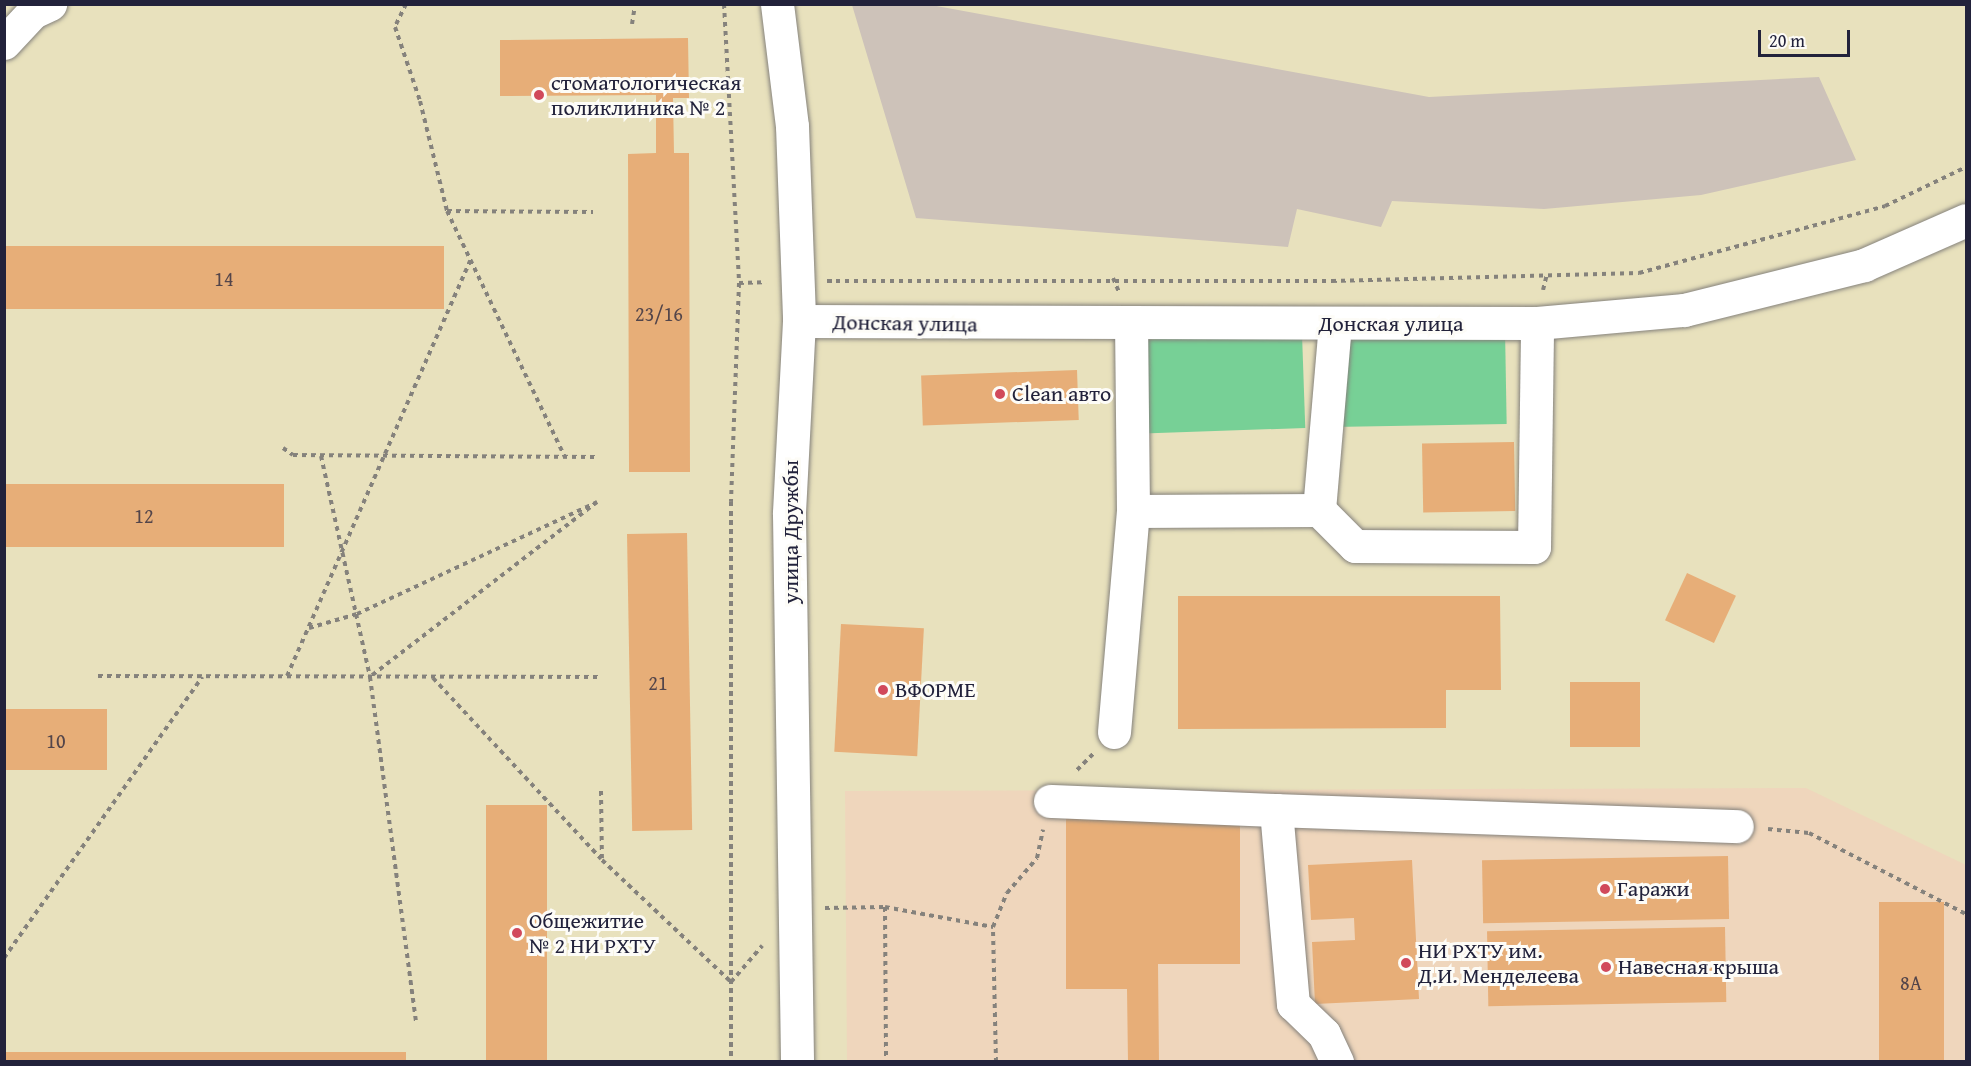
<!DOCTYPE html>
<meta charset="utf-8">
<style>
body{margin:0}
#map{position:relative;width:1971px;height:1066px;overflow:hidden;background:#e8e1bd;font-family:"Gentium Book Plus",serif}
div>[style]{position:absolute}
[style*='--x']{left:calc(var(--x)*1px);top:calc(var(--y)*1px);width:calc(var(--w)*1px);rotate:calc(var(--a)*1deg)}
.built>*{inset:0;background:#efd6bc}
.industrial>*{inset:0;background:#cdc2b9}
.green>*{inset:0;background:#77d096;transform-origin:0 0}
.building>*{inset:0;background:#e7ae78;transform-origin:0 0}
.path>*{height:4px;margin-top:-2px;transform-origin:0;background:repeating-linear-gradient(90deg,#85827c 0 4.5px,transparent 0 9px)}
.roads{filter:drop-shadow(0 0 2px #85827c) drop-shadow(0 0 2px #85827c)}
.minor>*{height:33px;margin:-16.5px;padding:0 16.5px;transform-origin:16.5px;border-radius:16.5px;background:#fff}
.dots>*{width:16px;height:16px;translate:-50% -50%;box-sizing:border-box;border:3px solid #fdfcf7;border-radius:50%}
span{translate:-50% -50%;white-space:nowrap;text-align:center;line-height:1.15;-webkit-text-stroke:6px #fdfcf7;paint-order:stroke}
.number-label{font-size:20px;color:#53454a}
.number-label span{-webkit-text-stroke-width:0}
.poi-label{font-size:22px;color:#22223b}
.left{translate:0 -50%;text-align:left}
.street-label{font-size:22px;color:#22223b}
.frame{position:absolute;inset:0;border:6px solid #22223b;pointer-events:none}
.scale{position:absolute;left:1758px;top:30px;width:92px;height:27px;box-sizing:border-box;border:3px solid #22223b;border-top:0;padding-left:8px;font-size:18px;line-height:21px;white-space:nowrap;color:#22223b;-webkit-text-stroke:4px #fdfcf7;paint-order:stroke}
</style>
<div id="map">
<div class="built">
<i style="clip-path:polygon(1806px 788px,1966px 865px,1966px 1061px,847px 1061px,845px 791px)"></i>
</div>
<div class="industrial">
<i style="clip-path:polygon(852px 5px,931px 5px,1429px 97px,1819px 77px,1856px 160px,1701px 195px,1544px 209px,1392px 201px,1381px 227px,1297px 209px,1288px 247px,916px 218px)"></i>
</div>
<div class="green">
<i style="left:1505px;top:329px;width:95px;height:174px;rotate:89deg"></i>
<i style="left:1302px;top:334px;width:94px;height:176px;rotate:88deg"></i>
</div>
<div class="building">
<i style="clip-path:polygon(688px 38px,689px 98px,673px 98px,674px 153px,689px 153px,690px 472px,629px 472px,628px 154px,656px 153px,656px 95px,500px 96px,500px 40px)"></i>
<i style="left:444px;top:246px;width:63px;height:440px;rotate:90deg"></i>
<i style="left:1077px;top:370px;width:50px;height:156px;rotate:88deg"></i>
<i style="left:1514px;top:442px;width:69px;height:92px;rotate:89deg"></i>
<i style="left:4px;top:484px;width:280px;height:63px"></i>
<i style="left:687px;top:533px;width:297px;height:60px;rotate:89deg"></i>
<i style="left:1687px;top:573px;width:54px;height:52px;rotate:25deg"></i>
<i style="clip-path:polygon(1178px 596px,1500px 596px,1501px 690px,1446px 690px,1446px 728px,1178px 729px)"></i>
<i style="left:841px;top:624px;width:83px;height:128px;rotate:3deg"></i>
<i style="left:1570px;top:682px;width:70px;height:65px"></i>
<i style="left:4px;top:709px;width:103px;height:61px"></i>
<i style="left:486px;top:805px;width:61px;height:257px"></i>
<i style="clip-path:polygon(1240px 813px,1240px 964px,1158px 964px,1159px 1062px,1128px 1062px,1127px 989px,1066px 989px,1066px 814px)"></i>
<i style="left:1728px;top:856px;width:63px;height:246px;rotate:89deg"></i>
<i style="clip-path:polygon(1412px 860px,1419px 999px,1315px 1004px,1312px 942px,1355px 940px,1354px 918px,1311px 920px,1308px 865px)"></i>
<i style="left:1879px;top:902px;width:65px;height:160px"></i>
<i style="left:1725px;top:927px;width:75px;height:238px;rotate:89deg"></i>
<i style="left:4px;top:1052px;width:402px;height:10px"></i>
</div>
<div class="path">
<i style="--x:406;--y:4;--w:25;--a:116"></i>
<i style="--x:395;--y:27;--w:78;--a:71.3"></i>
<i style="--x:420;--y:101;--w:113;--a:76.2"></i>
<i style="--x:447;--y:211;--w:273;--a:64.4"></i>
<i style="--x:724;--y:4;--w:279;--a:86.9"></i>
<i style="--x:739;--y:283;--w:219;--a:92.1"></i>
<i style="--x:731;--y:502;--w:560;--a:90"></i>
<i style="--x:632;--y:24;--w:20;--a:-81"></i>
<i style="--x:447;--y:211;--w:146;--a:0.4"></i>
<i style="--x:1113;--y:278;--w:15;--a:67"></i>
<i style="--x:827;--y:281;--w:505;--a:0"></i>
<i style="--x:1332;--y:281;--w:307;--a:-1.5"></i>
<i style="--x:1639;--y:273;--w:255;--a:-15.2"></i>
<i style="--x:1885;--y:206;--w:90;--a:-25.7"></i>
<i style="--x:739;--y:283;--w:27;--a:-2"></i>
<i style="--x:1543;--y:290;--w:16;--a:-76"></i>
<i style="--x:283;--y:448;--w:12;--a:35"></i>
<i style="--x:293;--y:455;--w:303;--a:0.4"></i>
<i style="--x:321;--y:456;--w:226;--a:77.5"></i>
<i style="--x:370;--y:677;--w:350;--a:82.4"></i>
<i style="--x:309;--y:628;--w:50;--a:-16.3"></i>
<i style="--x:357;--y:614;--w:265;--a:-25"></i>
<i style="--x:597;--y:502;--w:287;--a:142.4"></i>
<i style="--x:98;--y:676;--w:501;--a:0.11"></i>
<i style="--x:287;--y:676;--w:454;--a:-66.2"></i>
<i style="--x:433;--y:678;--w:247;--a:47.1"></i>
<i style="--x:1077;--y:770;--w:23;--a:-45"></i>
<i style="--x:601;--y:791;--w:69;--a:89.2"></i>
<i style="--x:602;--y:860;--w:178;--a:43.4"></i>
<i style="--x:731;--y:982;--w:48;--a:-49.3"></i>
<i style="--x:1768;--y:829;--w:41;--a:5.6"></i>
<i style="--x:1809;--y:833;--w:177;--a:27.3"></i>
<i style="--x:885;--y:907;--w:155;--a:89.6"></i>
<i style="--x:825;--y:908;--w:60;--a:-1"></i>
<i style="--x:885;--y:907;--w:110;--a:10.5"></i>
<i style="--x:4;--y:958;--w:344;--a:-54.8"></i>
<i style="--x:996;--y:1062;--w:135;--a:-91.3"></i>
<i style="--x:993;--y:927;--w:37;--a:-68"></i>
<i style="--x:1007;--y:893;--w:46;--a:-49.4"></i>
<i style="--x:1037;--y:858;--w:29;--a:-78"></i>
</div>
<div class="roads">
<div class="minor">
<i style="--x:777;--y:4;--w:123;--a:83"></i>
<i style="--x:792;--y:126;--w:195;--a:87.9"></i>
<i style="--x:799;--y:321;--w:193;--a:93"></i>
<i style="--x:789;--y:514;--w:548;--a:89.16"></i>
<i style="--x:4;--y:43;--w:42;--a:-46.9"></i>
<i style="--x:33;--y:12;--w:19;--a:-25"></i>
<i style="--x:799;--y:321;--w:738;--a:0.16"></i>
<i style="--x:1537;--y:323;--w:148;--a:-5.1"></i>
<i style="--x:1684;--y:310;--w:186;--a:-14"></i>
<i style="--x:1864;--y:265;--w:111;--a:-23.8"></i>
<i style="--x:1319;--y:510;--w:187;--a:-85.1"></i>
<i style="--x:1133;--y:511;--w:186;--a:-0.3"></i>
<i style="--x:1319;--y:510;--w:51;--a:45"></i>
<i style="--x:1355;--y:546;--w:179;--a:0.3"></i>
<i style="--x:1534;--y:547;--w:224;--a:-89.2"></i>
<i style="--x:1114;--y:732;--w:222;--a:-85.1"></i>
<i style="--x:1133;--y:511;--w:185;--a:-90.6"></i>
<i style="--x:1050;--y:801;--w:226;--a:2.3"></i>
<i style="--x:1276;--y:810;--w:195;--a:85"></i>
<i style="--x:1293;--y:1004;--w:43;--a:44.1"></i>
<i style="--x:1324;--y:1034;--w:31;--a:65"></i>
<i style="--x:1276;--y:810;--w:461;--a:2"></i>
</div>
</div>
<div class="dots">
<i style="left:539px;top:95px;background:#d1495b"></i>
<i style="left:1000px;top:394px;background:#d1495b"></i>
<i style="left:883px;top:690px;background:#d1495b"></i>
<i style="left:1605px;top:889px;background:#d1495b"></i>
<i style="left:517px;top:933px;background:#d1495b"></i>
<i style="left:1406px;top:963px;background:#d1495b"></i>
<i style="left:1606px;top:967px;background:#d1495b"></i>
</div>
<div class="number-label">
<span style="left:224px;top:278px">14</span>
<span style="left:659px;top:313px">23/16</span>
<span style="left:144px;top:515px">12</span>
<span style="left:658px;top:682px">21</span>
<span style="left:56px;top:740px">10</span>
<span style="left:1911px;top:982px">8А</span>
</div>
<div class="poi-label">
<span class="left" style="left:551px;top:95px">стоматологическая<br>поликлиника № 2</span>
<span class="left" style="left:1012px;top:394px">Сlean авто</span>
<span class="left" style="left:895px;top:690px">ВФОРМЕ</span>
<span class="left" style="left:1617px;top:889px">Гаражи</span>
<span class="left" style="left:529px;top:933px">Общежитие<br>№ 2 НИ РХТУ</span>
<span class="left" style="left:1418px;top:963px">НИ РХТУ им.<br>Д.И. Менделеева</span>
<span class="left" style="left:1618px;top:967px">Навесная крыша</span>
</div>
<div class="street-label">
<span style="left:905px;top:323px;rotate:1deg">Донская улица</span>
<span style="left:1391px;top:324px">Донская улица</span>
<span style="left:791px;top:532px;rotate:-90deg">улица Дружбы</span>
</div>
<div class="frame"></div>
<div class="scale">20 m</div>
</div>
